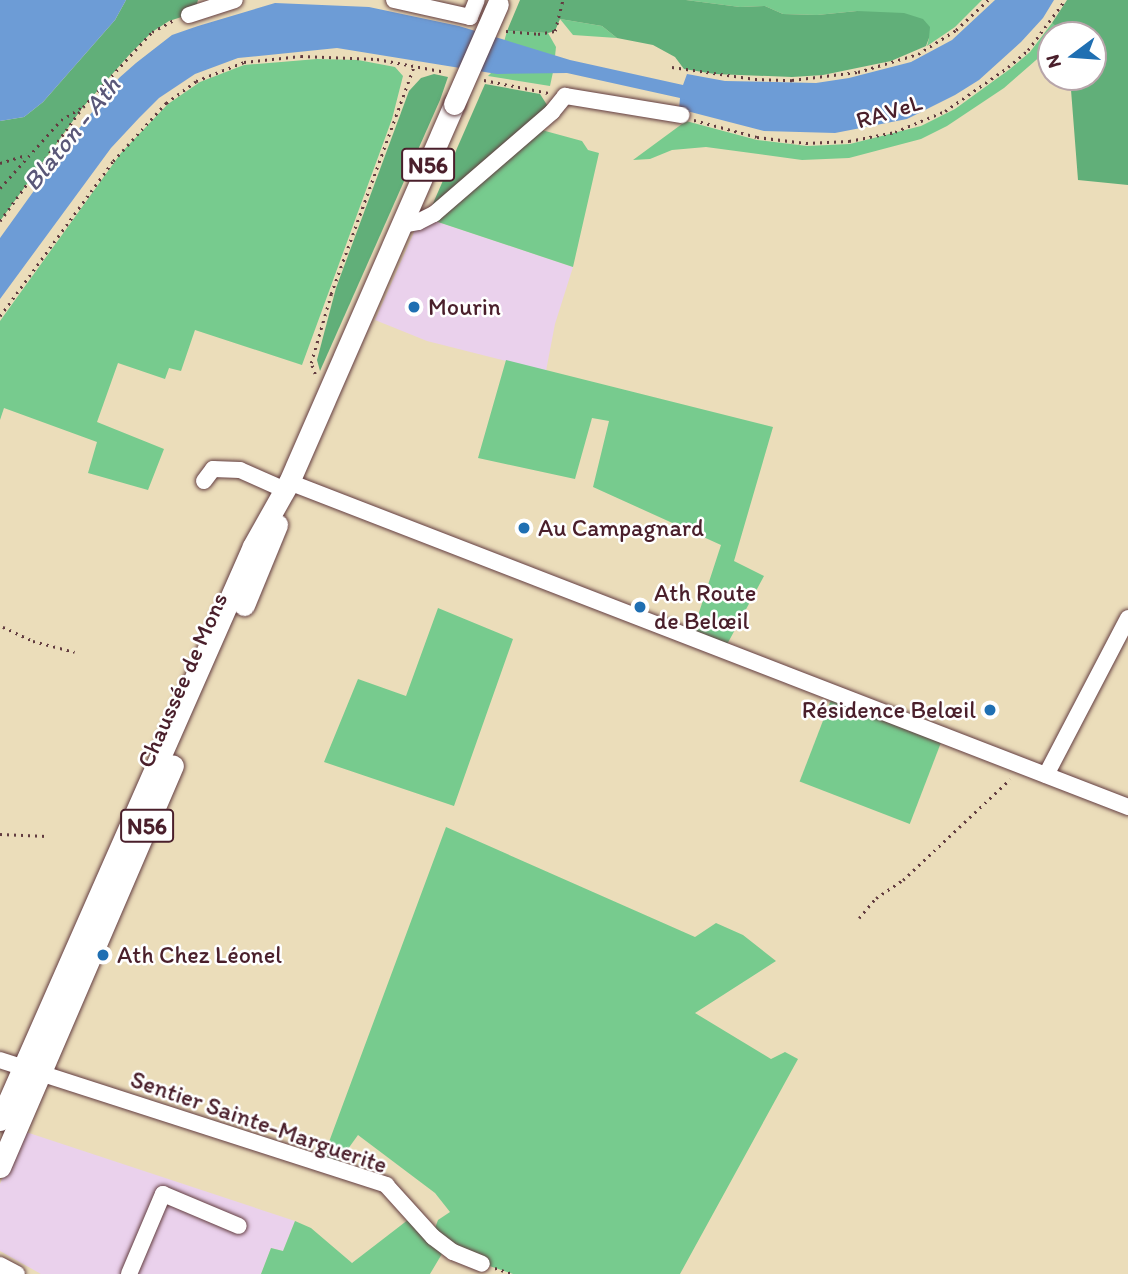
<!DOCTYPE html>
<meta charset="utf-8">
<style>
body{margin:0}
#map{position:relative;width:1128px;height:1274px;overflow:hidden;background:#ebddba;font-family:Itim,sans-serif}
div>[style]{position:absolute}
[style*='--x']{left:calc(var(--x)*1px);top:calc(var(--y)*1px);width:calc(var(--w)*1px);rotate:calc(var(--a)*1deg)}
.built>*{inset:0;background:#ead1ec}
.green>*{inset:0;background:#77cb8e;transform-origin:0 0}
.forest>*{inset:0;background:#61af79}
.water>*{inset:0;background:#6d9cd6}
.path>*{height:2.5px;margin-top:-1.25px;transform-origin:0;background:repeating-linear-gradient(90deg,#623c40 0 2px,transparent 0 7px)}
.roads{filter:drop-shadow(0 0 2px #623c40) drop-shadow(0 0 2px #623c40)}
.minor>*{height:16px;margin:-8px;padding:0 8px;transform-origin:8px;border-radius:8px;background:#fff}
.major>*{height:21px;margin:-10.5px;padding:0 10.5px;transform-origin:10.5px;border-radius:10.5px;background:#fff}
.bridges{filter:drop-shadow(0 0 2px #623c40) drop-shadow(0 0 2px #623c40)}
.major-bridge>*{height:21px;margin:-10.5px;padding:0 10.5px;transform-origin:10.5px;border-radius:10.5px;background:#fff}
.dots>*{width:19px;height:19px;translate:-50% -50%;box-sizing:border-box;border:4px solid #fff;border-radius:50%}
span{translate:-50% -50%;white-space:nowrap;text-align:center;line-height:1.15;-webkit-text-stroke:5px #fff;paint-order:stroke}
.shield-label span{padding:2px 5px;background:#fff;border:2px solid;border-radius:5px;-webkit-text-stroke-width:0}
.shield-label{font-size:23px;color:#4a1f2b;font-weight:700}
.street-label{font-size:24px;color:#4a1f2b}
.poi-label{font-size:24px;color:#4a1f2b}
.left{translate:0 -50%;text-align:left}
.right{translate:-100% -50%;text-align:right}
.water-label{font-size:26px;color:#5a5778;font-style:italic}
.north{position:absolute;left:1037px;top:21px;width:70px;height:70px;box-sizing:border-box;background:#fff;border:2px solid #b7a5aa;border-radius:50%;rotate:254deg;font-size:19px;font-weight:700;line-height:28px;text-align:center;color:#4a1f2b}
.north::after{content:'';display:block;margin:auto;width:24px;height:32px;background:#1f6fb2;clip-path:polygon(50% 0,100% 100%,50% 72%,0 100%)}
</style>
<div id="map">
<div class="built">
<i style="clip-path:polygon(435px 221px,573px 267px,555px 324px,546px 371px,427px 341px,375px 320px,415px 230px)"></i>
<i style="clip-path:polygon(23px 1131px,295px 1221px,283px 1251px,271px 1248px,261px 1274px,41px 1274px,0 1251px,0 1184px)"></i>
</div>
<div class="green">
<i style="clip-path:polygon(686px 0,982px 0,955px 27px,927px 46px,929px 38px,857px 11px,817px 15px,783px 14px,765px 6px,740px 7px)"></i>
<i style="clip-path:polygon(560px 19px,602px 26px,617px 38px,573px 35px)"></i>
<i style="clip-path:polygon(1052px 23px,1067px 33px,1051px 35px,1051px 47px,1004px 88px,947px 126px,921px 139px,849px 158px,802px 160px,706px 147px,672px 150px,650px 159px,633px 160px,686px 121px,757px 140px,807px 146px,850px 144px,921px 126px,955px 109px,1010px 69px,1030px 52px)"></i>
<i style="clip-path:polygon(507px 31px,548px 33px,556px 47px,555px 56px,504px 42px)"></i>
<i style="clip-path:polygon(317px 59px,358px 60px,395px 67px,403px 76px,392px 119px,302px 365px,195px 330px,181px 371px,169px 368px,165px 379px,118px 363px,97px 422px,164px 449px,148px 490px,88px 473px,97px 442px,4px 408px,0 420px,0 321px,121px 153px,168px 104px,200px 82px,244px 65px)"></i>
<i style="clip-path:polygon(553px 72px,550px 86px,488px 76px,491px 73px)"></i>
<i style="clip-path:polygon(538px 129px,582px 141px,588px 150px,599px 153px,573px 267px,435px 221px)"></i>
<i style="clip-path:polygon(506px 360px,773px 427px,734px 561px,764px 576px,724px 650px,691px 637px,721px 545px,593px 487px,609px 421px,592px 418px,575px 479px,478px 458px)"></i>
<i style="clip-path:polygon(438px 608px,513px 639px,454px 806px,324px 762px,358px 679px,406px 696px)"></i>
<i style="left:834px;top:692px;width:118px;height:96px;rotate:21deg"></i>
<i style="clip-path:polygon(446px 827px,695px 937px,716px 923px,743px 935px,776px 961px,695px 1013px,771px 1059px,785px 1052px,798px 1059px,680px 1274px,513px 1274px,463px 1257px,446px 1247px,430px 1274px,261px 1274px,271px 1248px,283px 1251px,295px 1221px,311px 1228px,352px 1263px,413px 1216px,435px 1228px,438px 1220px,450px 1212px,435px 1193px,358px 1135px,335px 1167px,323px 1158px)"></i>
</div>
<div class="forest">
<i style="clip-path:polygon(126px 0,198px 0,194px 13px,169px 21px,152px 32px,130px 54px,83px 107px,0 221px,0 121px,24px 117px,43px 102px,115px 20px)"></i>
<i style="clip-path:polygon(520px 0,686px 0,740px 7px,765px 6px,783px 14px,817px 15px,857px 11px,904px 13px,923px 19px,930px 27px,929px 38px,926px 46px,891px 61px,823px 75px,792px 77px,715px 74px,684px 69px,675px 57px,653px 45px,617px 38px,602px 26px,560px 19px,555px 31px,548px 33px,507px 31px)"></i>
<i style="clip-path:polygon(1067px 0,1128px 0,1128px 185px,1078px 180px,1070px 77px,1093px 77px,1093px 35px,1067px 35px,1052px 23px)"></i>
<i style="clip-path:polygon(434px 74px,448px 77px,440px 100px,320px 371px,317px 360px,336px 288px,409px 91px,421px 78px)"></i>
<i style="clip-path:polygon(485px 84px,540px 94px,549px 108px,428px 215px)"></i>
</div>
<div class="water">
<i style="clip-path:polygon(0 0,126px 0,115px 20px,43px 102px,24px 117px,0 121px)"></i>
<i style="clip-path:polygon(995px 0,1054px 0,1043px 18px,1021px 42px,979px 80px,955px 95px,907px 119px,835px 133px,764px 131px,679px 109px,680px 98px,567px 73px,497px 74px,337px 48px,238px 58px,195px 74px,159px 98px,139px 118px,111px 148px,0 299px,0 238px,74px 135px,119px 78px,136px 63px,172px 35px,198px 26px,275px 3px,369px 7px,459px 26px,570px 60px,683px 85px,687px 74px,725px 81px,816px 83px,849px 78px,911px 62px,952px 40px)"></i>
</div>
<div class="path">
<i style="--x:506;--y:31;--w:32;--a:5"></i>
<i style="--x:538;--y:34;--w:17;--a:-10"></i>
<i style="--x:555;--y:31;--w:32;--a:-76"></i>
<i style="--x:672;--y:67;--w:84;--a:8.2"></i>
<i style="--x:755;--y:79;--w:37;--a:2"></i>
<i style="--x:792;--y:80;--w:66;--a:-6.9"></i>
<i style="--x:858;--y:72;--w:63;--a:-16.7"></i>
<i style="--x:918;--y:54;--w:45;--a:-32.3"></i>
<i style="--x:956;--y:30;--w:44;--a:-43.2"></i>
<i style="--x:484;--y:80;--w:66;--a:11.3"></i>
<i style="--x:694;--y:120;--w:65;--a:15.1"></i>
<i style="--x:757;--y:137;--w:49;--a:7"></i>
<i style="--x:806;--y:143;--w:43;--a:-2.7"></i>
<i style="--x:849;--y:141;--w:47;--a:-11.1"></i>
<i style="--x:895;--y:132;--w:54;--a:-22.8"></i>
<i style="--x:945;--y:111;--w:77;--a:-34.9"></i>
<i style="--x:1008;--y:67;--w:26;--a:-40"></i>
<i style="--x:1028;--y:50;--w:62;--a:-53.5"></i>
<i style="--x:0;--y:163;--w:28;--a:-17"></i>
<i style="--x:0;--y:188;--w:91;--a:-48.1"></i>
<i style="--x:61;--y:120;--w:26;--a:-31"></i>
<i style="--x:83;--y:107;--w:102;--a:-47.4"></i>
<i style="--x:152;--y:32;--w:25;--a:-29"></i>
<i style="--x:0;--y:221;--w:140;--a:-54"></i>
<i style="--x:0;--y:316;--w:192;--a:-53.9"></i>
<i style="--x:113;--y:161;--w:79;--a:-47.6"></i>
<i style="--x:166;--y:103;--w:37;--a:-36"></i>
<i style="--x:196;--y:81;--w:52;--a:-21.6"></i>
<i style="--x:244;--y:62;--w:57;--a:-6"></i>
<i style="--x:301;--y:56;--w:76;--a:2.3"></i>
<i style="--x:377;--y:59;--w:70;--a:10.7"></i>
<i style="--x:315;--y:374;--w:12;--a:-110"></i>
<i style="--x:311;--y:363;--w:72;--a:-73.8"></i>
<i style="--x:331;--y:294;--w:243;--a:-70"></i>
<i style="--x:3;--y:627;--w:33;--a:25"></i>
<i style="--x:33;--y:641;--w:43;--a:14.7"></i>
<i style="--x:0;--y:834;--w:47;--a:2.4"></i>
<i style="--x:859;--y:918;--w:26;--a:-50"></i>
<i style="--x:876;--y:898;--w:32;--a:-34"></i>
<i style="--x:903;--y:880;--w:147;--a:-43.3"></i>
<i style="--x:495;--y:1268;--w:19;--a:18"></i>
</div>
<div class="roads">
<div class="minor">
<i style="--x:394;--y:0;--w:78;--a:12.6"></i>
<i style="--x:470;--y:17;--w:18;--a:-68"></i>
<i style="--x:189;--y:15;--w:48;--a:-18.1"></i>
<i style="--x:401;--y:225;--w:17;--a:-10"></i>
<i style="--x:418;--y:222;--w:18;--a:-27"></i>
<i style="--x:434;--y:214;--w:156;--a:-40.8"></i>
<i style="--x:552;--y:112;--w:21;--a:-51"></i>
<i style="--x:565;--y:96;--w:118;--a:9.3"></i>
<i style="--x:204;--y:481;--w:15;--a:-53"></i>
<i style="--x:213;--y:469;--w:27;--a:2"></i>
<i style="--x:240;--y:470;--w:49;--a:24"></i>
<i style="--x:289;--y:482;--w:900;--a:21.17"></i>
<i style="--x:1046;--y:775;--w:177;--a:-62.4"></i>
<i style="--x:0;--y:1060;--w:406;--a:17.9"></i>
<i style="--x:386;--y:1185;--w:70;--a:47.9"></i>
<i style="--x:433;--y:1237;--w:25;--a:37"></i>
<i style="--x:453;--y:1252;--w:31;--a:22"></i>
<i style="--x:0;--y:1265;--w:19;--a:28"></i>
<i style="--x:129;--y:1274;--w:87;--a:-67"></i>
<i style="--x:163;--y:1194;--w:82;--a:22.8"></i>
</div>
<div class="major">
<i style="--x:244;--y:605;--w:87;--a:-67.6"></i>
<i style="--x:0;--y:1120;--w:627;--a:-66.21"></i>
<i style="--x:253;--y:546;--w:73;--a:-60.6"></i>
<i style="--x:289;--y:482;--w:412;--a:-66.4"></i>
<i style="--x:0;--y:1167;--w:437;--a:-66.7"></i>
</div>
</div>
<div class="bridges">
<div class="major-bridge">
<i style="--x:454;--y:104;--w:109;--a:-66.3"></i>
</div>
</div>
<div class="dots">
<i style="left:414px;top:307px;background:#1f6fb2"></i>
<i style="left:524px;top:528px;background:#1f6fb2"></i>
<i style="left:640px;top:607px;background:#1f6fb2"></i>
<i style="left:990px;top:710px;background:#1f6fb2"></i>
<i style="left:103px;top:955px;background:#1f6fb2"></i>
</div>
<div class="shield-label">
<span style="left:428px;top:165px">N56</span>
<span style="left:147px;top:826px">N56</span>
</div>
<div class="street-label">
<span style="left:889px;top:111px;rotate:-17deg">RAVeL</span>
<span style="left:182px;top:680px;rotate:-66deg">Chaussée de Mons</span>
<span style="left:259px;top:1122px;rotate:19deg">Sentier Sainte-Marguerite</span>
</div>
<div class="poi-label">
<span class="left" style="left:428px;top:307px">Mourin</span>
<span class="left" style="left:538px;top:528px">Au Campagnard</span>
<span class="left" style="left:654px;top:607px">Ath Route<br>de Belœil</span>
<span class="right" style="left:976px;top:710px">Résidence Belœil</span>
<span class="left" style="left:117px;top:955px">Ath Chez Léonel</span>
</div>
<div class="water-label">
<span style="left:72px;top:134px;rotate:-51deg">Blaton - Ath</span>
</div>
<div class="north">N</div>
</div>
